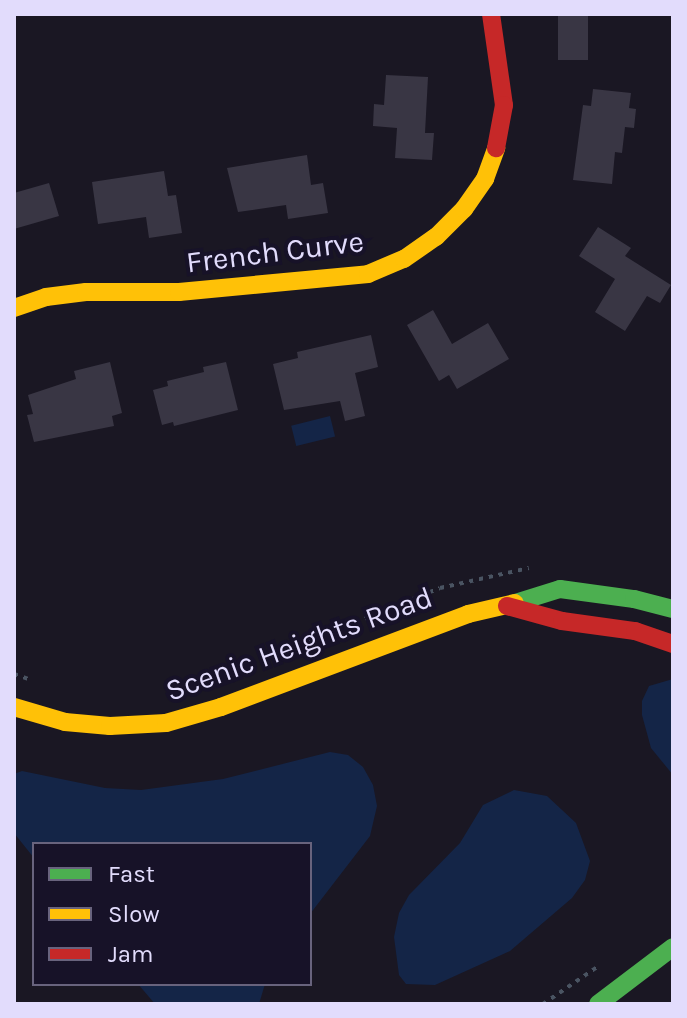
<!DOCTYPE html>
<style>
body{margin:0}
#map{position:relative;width:687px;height:1018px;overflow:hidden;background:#1a1723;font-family:Karla,sans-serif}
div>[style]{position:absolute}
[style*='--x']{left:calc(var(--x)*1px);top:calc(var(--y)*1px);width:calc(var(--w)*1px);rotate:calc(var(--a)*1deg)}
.water>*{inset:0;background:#142547;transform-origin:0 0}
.building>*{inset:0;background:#393644;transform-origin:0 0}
.path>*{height:4px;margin-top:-2px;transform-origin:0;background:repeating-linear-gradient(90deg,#4a5462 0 4px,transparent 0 10px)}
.fast>*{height:18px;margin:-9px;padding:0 9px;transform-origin:9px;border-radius:9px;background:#4caf50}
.slow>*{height:18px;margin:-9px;padding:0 9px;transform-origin:9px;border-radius:9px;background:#ffc107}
.jam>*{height:18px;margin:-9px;padding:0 9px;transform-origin:9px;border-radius:9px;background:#c62828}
span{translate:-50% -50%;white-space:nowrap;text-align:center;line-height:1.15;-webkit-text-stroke:8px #171228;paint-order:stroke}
.street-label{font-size:30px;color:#e2dcfc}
.frame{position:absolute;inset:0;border:16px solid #e2dcfc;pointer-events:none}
.legend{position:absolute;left:32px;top:842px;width:280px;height:144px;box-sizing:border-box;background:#171228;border:2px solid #68637d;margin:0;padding:10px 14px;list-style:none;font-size:24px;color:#e2dcfc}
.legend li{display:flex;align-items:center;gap:16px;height:40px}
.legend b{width:40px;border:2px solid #68637d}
</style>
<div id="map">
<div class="water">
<i style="left:330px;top:416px;width:21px;height:40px;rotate:76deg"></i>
<i style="clip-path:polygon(673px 679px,673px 775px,651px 748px,642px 715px,642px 701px,649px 686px)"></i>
<i style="clip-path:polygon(330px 752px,348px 755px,363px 767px,373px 785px,377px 806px,370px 836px,310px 914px,310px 844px,34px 844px,34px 858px,14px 833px,14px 774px,22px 771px,105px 788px,141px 790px,223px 779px)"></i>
<i style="clip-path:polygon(514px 790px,547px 796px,576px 823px,590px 861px,585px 880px,572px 898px,510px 951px,435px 985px,406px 984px,399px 975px,394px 937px,399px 913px,409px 895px,460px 843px,483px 805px)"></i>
<i style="clip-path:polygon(138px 984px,265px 984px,259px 1004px,155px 1004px)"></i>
</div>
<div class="building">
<i style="left:558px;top:14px;width:30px;height:46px"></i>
<i style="clip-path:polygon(386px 75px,428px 77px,425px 133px,434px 133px,432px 160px,395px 158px,397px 128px,373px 126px,374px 104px,384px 105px)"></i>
<i style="clip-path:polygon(593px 89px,631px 93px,629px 108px,636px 109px,634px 128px,625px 127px,622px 153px,615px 152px,612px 184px,573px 180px,583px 105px,591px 106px)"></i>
<i style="clip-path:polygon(307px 155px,311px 185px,323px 183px,328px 213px,288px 219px,286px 205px,238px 212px,227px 168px)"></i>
<i style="clip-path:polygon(164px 171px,168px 196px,176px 195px,182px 233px,149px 238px,146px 217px,98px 224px,92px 182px)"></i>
<i style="clip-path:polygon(49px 183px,59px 216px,14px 229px,14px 193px)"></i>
<i style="clip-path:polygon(598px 227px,631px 248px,625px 256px,671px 285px,660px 303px,647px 296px,625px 331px,595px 312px,615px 279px,579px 256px)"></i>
<i style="clip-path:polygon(433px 310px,452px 344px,488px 323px,509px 359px,457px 389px,449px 375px,439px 381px,407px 325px)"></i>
<i style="clip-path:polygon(371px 335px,378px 367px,355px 373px,365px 416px,345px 421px,340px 401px,284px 410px,273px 364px,298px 358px,297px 352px)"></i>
<i style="clip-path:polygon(110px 362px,122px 413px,112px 416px,114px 426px,34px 442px,27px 415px,33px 414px,28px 395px,76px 379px,74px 371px)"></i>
<i style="clip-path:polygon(226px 362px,238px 410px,174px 426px,173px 422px,162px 425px,153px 390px,168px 386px,167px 381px,204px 372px,203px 367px)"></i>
</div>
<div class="path">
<i style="--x:281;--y:652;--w:171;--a:-21.9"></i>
<i style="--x:440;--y:588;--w:91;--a:-12.7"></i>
<i style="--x:14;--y:674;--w:18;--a:19"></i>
<i style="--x:543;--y:1004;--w:65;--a:-34.4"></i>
</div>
<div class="fast">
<i style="--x:515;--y:603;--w:47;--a:-17.3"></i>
<i style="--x:560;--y:589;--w:75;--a:7.7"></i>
<i style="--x:634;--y:599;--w:40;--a:14.4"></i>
<i style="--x:598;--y:1004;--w:94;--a:-37.2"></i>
</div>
<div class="slow">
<i style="--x:14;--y:308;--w:34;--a:-19"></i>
<i style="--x:46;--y:297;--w:40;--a:-7.1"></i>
<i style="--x:86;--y:292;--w:93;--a:0"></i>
<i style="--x:179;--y:292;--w:190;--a:-5.4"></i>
<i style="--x:368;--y:274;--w:39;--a:-23"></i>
<i style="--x:404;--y:259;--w:39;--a:-35"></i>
<i style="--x:436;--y:237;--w:40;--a:-45"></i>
<i style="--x:464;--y:209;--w:37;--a:-55"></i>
<i style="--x:485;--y:179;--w:33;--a:-70"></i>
<i style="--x:14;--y:707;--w:53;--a:16.4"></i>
<i style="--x:65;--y:722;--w:45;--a:5.1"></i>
<i style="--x:110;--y:726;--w:56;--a:-3.1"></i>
<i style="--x:166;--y:723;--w:57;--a:-16.2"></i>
<i style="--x:221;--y:707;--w:264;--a:-20.6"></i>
<i style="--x:468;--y:614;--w:48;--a:-13.2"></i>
</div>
<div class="jam">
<i style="--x:491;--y:14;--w:92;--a:81.9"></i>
<i style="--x:504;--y:105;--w:44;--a:100.5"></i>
<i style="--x:507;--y:606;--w:57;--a:15.3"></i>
<i style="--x:562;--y:621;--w:74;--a:7.8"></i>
<i style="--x:635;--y:631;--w:40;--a:18.9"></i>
</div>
<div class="street-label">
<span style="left:275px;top:252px;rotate:-7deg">French Curve</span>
<span style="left:299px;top:644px;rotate:-20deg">Scenic Heights Road</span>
</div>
<div class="frame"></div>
<ul class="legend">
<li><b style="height:10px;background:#4caf50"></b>Fast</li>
<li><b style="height:10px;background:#ffc107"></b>Slow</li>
<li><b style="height:10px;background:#c62828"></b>Jam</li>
</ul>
</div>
